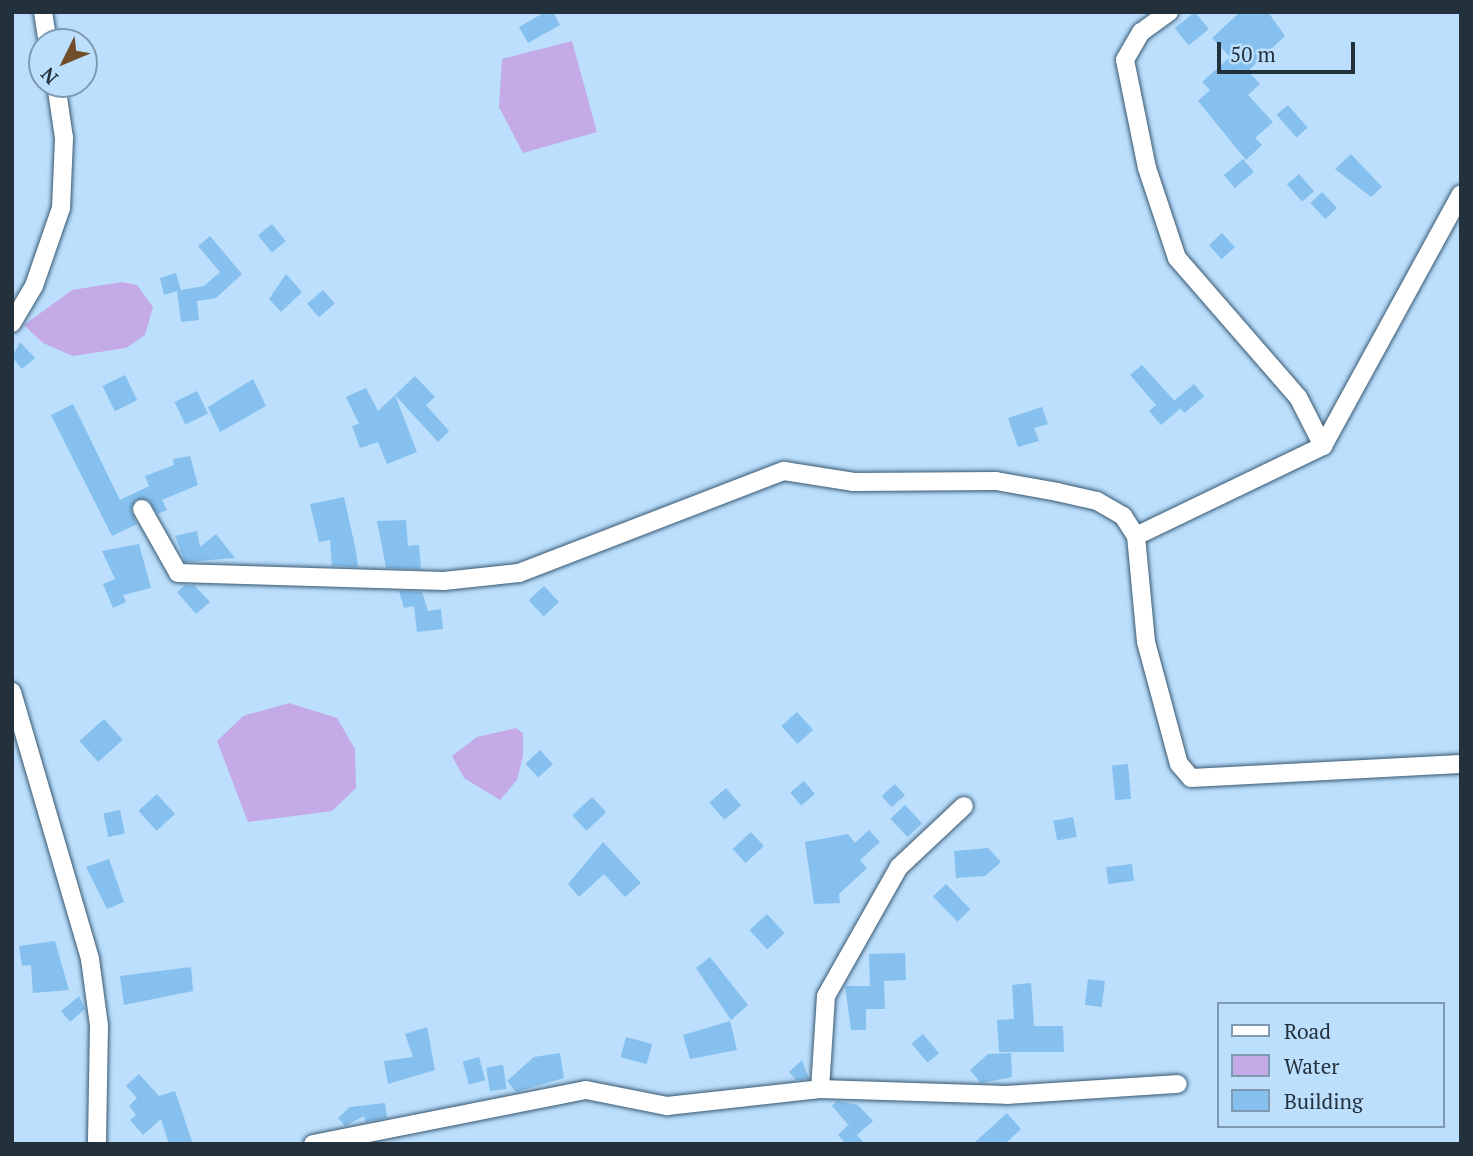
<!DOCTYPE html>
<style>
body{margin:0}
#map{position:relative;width:1473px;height:1156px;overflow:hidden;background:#bbdffd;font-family:"PT Serif",serif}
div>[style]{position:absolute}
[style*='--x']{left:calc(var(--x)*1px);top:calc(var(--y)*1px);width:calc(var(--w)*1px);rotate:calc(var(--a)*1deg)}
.water>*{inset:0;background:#c4aae7}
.building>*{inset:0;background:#86c0ee;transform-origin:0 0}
.roads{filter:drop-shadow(0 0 2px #385871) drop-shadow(0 0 2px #385871)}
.minor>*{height:18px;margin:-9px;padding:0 9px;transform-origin:9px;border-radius:9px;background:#fff}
span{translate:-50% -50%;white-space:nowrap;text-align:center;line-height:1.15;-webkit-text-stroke:5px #bbdffd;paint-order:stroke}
.frame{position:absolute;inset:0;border:14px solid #23313d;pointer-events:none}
.legend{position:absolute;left:1217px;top:1002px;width:228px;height:126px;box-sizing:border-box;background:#bbdffd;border:2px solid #7e99b0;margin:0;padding:9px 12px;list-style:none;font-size:21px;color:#23313d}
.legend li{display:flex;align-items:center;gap:14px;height:35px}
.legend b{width:35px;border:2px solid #7e99b0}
.north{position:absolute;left:28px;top:28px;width:70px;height:70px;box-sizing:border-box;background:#bbdffd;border:2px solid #7e99b0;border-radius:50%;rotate:227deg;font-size:19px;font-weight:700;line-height:28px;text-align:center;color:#23313d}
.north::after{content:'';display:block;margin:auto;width:24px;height:32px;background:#734e2a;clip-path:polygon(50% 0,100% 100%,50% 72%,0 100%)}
.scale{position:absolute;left:1217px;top:42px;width:138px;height:32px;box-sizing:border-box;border:4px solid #23313d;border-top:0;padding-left:9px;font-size:21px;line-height:24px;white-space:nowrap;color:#23313d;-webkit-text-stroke:5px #bbdffd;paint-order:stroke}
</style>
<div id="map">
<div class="water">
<i style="clip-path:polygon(572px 41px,597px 132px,523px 153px,499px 107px,502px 59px)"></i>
<i style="clip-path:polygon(122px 282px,137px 285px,153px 307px,145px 335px,126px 348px,73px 356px,43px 343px,24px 325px,72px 290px)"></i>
<i style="clip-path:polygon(289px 703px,337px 718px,355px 749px,356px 788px,332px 811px,248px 822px,217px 741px,243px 716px)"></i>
<i style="clip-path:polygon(516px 728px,523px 733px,523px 756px,517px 780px,500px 800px,464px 778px,452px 756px,477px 737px)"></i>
</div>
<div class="building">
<i style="clip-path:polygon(545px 12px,553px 12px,560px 25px,528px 43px,519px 27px)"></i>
<i style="left:1195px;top:12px;width:22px;height:26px;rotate:51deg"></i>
<i style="clip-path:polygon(1240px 12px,1268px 12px,1285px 36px,1248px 71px,1260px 84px,1248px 95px,1273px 122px,1255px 138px,1262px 145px,1246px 160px,1198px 101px,1210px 90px,1202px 82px,1230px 57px,1212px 38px)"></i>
<i style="left:1288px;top:105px;width:30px;height:15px;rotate:49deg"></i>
<i style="clip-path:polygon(1351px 154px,1382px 187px,1371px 197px,1335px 169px)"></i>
<i style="left:1243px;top:159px;width:17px;height:25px;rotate:50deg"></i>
<i style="left:1299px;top:174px;width:23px;height:16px;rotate:49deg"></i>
<i style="left:1322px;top:192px;width:22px;height:16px;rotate:47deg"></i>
<i style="left:272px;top:224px;width:22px;height:18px;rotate:51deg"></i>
<i style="left:1222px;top:233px;width:19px;height:18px;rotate:47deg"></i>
<i style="clip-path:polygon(210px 236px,242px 274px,216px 298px,197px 301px,199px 320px,181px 322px,177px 291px,164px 295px,160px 278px,176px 273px,181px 290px,204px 286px,220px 272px,198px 246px)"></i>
<i style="clip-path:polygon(286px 274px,302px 292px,281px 312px,269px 299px)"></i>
<i style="left:323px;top:290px;width:18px;height:21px;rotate:49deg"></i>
<i style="clip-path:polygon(20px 342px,35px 358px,22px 369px,12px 357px)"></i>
<i style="clip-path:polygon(1142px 365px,1181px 408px,1161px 425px,1149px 411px,1156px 405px,1130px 375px)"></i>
<i style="left:125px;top:375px;width:28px;height:25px;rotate:64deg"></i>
<i style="clip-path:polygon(415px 376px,435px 397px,426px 405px,449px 431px,438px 442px,395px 395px)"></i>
<i style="clip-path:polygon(253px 379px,266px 406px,220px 432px,208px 407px)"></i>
<i style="left:1194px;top:384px;width:16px;height:26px;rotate:50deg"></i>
<i style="clip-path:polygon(366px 388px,378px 411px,395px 395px,417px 452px,387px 464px,378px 442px,360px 448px,352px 426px,359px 424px,346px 397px)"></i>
<i style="left:197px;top:391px;width:25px;height:25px;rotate:64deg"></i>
<i style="clip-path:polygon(73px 404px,120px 500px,149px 486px,145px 476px,174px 465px,173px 459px,190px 456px,198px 485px,162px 500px,167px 510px,158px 514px,148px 500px,136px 500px,131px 510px,137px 524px,112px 536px,51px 415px)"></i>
<i style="clip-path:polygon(1042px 407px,1048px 424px,1034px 428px,1039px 441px,1018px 447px,1008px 418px)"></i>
<i style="clip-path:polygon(344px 497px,356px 551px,358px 567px,332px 566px,330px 540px,319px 542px,310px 504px)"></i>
<i style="clip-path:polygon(406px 520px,408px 546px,419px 545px,421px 569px,386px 568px,377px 521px)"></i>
<i style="clip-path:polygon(197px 531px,200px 547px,216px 534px,235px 558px,185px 562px,175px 536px)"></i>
<i style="clip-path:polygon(139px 544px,151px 588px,123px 595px,126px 602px,113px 608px,103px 584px,115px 579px,102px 551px)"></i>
<i style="clip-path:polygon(185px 585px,194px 585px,210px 602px,196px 614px,177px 592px)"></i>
<i style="left:544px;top:586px;width:22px;height:21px;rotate:47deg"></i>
<i style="clip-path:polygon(399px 591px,422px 592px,428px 611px,441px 609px,443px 629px,417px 632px,414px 606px,404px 608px)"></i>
<i style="left:797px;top:712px;width:24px;height:21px;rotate:48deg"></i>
<i style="left:104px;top:719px;width:28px;height:33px;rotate:48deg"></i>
<i style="left:540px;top:750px;width:19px;height:20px;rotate:47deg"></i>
<i style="left:1128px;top:764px;width:35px;height:16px;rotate:85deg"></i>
<i style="left:804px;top:781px;width:17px;height:18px;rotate:50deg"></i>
<i style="left:895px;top:784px;width:15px;height:18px;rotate:48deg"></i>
<i style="left:726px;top:788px;width:23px;height:22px;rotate:49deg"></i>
<i style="left:157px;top:794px;width:27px;height:25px;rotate:48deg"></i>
<i style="left:592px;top:797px;width:21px;height:27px;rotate:47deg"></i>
<i style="left:905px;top:805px;width:25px;height:20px;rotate:47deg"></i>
<i style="left:120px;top:810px;width:24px;height:17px;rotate:78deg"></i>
<i style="left:1073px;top:817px;width:20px;height:20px;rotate:79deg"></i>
<i style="clip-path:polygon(869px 830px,880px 842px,860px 860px,867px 868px,839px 894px,840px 903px,814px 904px,805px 842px,848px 834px,855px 843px)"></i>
<i style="left:751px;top:832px;width:19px;height:25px;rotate:47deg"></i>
<i style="clip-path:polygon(603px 842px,641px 883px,625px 897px,604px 874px,579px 897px,568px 884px)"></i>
<i style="clip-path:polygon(988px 848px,1001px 862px,985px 876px,956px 878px,954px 851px)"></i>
<i style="clip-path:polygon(109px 859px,124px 902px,107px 909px,86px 867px)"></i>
<i style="left:1132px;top:864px;width:17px;height:26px;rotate:83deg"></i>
<i style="left:946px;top:884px;width:35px;height:18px;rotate:46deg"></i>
<i style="left:767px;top:914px;width:26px;height:24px;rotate:47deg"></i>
<i style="clip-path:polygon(55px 941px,69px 990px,33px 993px,31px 965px,22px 966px,19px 946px)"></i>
<i style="clip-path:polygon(905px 953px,906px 980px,884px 981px,885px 1009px,866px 1009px,866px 1030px,851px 1030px,845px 986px,870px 986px,869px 954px)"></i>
<i style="clip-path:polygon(710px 957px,748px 1005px,731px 1020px,696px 968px)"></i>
<i style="clip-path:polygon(191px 967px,193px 991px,124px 1005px,120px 976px)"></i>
<i style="left:1088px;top:979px;width:17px;height:26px;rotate:7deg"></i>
<i style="clip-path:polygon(1031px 983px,1034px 1026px,1063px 1026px,1064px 1052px,999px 1052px,997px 1020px,1014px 1019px,1012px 985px)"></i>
<i style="clip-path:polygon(79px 996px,85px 1009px,70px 1022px,61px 1011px)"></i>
<i style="clip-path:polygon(730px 1021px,737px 1050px,690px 1059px,683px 1035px)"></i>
<i style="clip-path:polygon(427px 1027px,435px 1070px,388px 1084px,384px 1061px,413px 1057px,405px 1034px)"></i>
<i style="left:923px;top:1034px;width:25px;height:15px;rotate:50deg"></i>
<i style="left:626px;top:1037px;width:27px;height:21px;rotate:15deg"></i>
<i style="clip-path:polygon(560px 1053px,564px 1078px,516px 1092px,507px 1081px,534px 1057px)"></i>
<i style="clip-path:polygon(1011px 1053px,1012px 1077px,981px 1083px,970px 1070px,988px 1054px)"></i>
<i style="left:479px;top:1057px;width:24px;height:17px;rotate:75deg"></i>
<i style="clip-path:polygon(802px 1060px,809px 1079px,796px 1080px,789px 1072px)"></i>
<i style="left:503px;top:1065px;width:24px;height:17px;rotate:81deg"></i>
<i style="clip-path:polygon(139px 1074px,159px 1096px,175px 1091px,193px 1144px,169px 1144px,161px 1119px,143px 1135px,130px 1120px,136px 1115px,129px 1106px,137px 1098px,126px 1086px)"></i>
<i style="clip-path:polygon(837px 1101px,858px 1105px,873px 1121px,857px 1135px,832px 1106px)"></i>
<i style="clip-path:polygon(385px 1103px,387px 1118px,366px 1122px,364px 1116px,345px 1126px,338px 1118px,350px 1107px)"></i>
<i style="clip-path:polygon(1007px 1113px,1021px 1129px,1005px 1144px,973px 1144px)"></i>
<i style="clip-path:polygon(848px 1125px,865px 1144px,846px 1144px,838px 1135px)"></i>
</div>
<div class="roads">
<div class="minor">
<i style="--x:43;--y:12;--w:30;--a:81"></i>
<i style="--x:1169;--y:12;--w:34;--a:144"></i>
<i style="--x:1141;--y:32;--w:32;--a:120"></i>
<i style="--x:1125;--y:60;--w:110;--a:78.5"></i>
<i style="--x:1147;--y:168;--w:95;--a:71.6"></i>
<i style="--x:1177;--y:258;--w:184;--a:49"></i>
<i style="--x:1298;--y:397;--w:55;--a:63"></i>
<i style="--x:12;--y:323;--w:43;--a:-59.3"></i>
<i style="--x:34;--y:286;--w:83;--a:-70.9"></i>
<i style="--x:61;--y:208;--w:70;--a:-87.5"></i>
<i style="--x:64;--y:138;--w:55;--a:-98.4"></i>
<i style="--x:142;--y:509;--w:73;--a:60.6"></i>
<i style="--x:178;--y:573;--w:266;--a:1.7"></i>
<i style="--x:444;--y:581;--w:75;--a:-6.1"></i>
<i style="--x:519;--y:573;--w:284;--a:-21.1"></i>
<i style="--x:784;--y:471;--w:71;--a:8.9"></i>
<i style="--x:854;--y:482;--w:142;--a:-0.4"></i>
<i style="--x:996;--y:481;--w:62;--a:10.2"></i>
<i style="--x:1057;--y:492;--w:41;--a:12.7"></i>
<i style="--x:1097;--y:501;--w:30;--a:30"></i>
<i style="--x:1123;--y:516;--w:24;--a:57"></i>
<i style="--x:1136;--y:536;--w:106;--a:84.6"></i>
<i style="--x:1146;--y:642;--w:126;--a:74.9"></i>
<i style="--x:1179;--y:764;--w:18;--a:49"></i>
<i style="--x:1191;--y:778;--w:270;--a:-3"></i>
<i style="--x:1136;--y:536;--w:208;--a:-25.7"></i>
<i style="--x:1323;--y:446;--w:287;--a:-61.3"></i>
<i style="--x:12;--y:692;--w:278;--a:73.7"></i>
<i style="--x:90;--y:959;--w:68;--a:82.3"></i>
<i style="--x:99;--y:1026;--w:118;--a:91"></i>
<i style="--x:820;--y:1089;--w:93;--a:-86.3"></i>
<i style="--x:826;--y:996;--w:148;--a:-60.5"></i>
<i style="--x:899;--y:867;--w:89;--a:-43.2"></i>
<i style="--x:313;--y:1144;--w:278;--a:-11.2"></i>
<i style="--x:586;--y:1090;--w:83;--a:11.2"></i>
<i style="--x:667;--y:1106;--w:154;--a:-6.3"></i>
<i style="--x:820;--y:1089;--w:187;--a:1.8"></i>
<i style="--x:1007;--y:1095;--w:171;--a:-3.7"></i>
</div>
</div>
<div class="frame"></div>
<ul class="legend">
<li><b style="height:9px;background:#fff"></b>Road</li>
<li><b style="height:19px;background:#c4aae7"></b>Water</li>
<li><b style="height:19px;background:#86c0ee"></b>Building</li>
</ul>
<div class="north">N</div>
<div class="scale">50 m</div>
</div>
